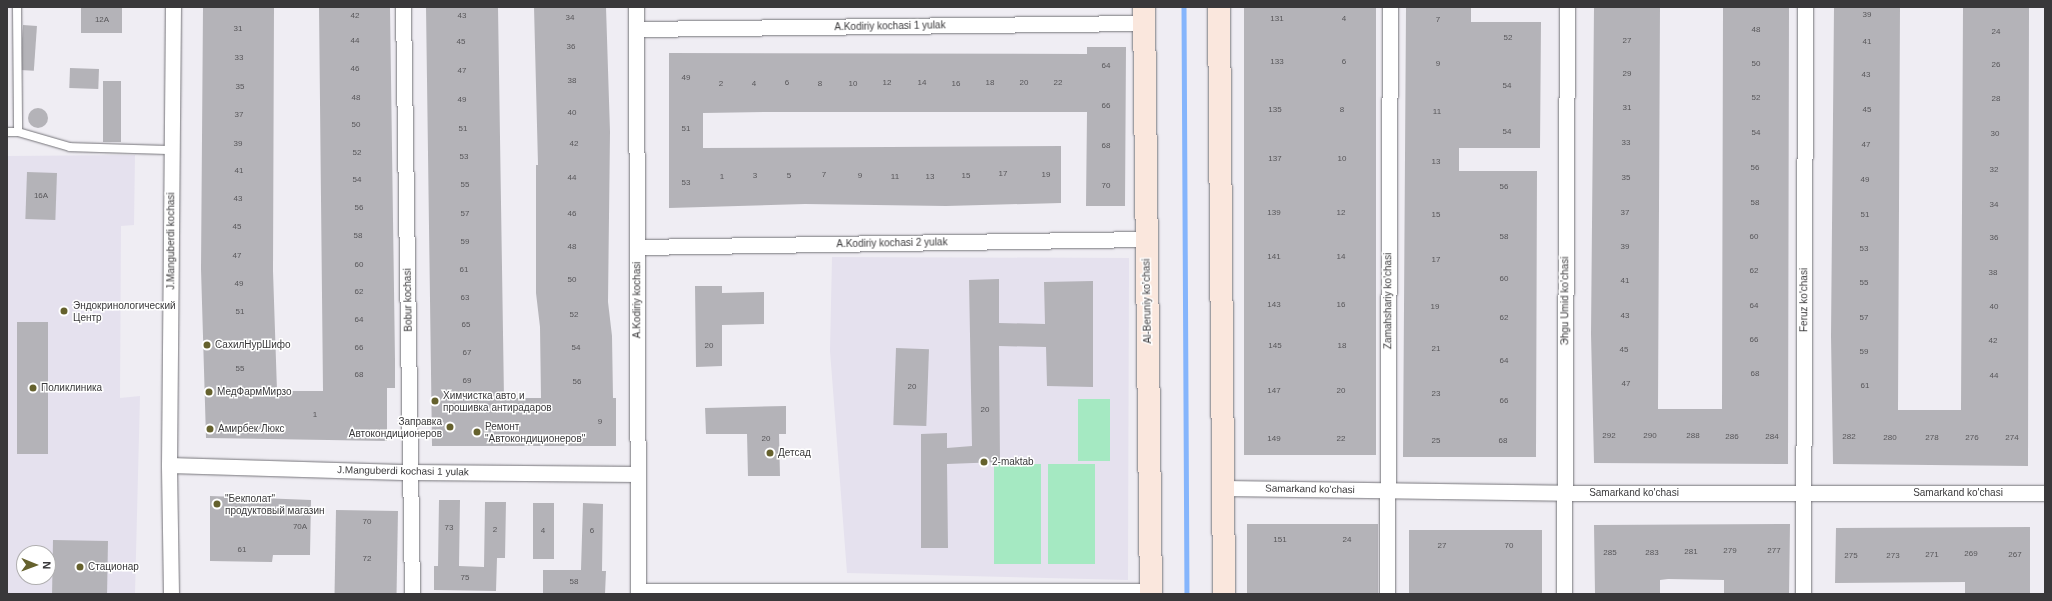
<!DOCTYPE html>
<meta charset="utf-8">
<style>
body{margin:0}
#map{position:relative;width:2052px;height:601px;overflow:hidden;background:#efedf3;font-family:Arial,sans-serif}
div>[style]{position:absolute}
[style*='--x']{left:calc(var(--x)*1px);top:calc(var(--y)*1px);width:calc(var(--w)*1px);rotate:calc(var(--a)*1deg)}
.built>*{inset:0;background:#e5e1ee}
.green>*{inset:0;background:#a5e9c2;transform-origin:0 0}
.stream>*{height:4.5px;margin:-2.25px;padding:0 2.25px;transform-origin:2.25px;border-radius:2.25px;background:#85b5fc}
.building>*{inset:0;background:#b4b3b8;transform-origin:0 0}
.round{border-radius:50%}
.roads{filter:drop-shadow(0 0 1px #757479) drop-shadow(0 0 1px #757479)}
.lane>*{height:8px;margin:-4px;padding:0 4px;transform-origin:4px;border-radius:4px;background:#fff}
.street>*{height:15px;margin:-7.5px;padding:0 7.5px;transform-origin:7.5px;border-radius:7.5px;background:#fff}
.secondary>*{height:22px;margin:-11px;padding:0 11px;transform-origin:11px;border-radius:11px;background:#fae7dd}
.dots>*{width:11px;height:11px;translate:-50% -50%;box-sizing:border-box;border:2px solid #fff;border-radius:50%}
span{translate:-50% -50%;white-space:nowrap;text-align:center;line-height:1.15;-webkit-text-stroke:3px #fff;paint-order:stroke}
.number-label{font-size:8px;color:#58575a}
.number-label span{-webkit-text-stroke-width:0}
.street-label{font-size:10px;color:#39383a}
.poi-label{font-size:10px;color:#39383a}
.left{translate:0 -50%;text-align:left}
.right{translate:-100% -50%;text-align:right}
.frame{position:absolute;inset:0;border:8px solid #39383a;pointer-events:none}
.north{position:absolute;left:16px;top:545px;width:40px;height:40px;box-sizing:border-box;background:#fff;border:1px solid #b0afb0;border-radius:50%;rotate:91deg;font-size:11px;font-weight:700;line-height:16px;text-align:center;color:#39383a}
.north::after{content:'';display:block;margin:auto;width:14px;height:18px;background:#65612d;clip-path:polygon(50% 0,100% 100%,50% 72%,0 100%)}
</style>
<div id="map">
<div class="built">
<i style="clip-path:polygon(evenodd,135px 155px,134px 225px,121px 226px,120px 398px,140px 396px,135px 594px,7px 594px,7px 156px,135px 155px,24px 553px,48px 553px,48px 577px,24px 577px,24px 553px)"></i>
<i style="clip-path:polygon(832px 257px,1129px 258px,1128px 580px,847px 573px,830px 351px)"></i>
</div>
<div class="green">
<i style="left:1078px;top:399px;width:32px;height:62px"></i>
<i style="left:994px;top:464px;width:47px;height:100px"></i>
<i style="left:1095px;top:464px;width:100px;height:47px;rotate:90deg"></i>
</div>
<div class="stream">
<i style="--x:1184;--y:7;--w:587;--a:89.71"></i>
</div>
<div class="building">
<i style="left:81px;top:7px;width:41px;height:26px"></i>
<i style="clip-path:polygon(203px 7px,274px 7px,273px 271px,277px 391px,323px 391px,319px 7px,390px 7px,395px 360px,395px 388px,387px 388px,387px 441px,206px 438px,201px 269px)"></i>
<i style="clip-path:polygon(426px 7px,498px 7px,504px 398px,541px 398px,540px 327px,536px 293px,536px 165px,538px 165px,534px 7px,606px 7px,610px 132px,608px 302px,612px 336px,613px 398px,616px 398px,616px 446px,432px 446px)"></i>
<i style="left:1244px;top:7px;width:132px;height:448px"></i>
<i style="clip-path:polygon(1406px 7px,1471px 7px,1471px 22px,1541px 22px,1540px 148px,1459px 148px,1459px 171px,1537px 171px,1536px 457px,1403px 457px)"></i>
<i style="clip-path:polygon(1594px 7px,1660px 7px,1658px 409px,1722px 409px,1723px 7px,1789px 7px,1788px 464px,1594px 463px,1591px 334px)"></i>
<i style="clip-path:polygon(1834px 7px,1900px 7px,1898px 410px,1961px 410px,1963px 7px,2029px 7px,2028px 466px,1833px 464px,1831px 336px)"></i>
<i style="left:23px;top:25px;width:14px;height:45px;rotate:4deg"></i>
<i style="clip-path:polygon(1087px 47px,1126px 47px,1125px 206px,1086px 206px,1087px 112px,769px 112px,703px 113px,703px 148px,1061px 146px,1061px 203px,946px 206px,805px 204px,669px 208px,669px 53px,1087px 54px)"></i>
<i style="left:70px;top:68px;width:29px;height:20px;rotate:2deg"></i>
<i style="left:103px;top:81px;width:18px;height:61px"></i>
<i class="round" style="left:28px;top:108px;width:20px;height:20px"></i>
<i style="left:27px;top:172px;width:30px;height:47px;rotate:2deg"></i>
<i style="clip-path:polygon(999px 279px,999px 323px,1045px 324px,1044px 282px,1093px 281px,1093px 387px,1047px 386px,1046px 347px,999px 346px,1000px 462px,947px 464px,948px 548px,921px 548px,921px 434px,947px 433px,947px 448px,972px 446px,969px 280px)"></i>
<i style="clip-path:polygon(695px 286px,722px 286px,722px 293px,764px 292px,764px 324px,722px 325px,722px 366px,696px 367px)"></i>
<i style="left:17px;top:322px;width:31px;height:132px"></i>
<i style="left:896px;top:348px;width:33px;height:77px;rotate:2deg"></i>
<i style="clip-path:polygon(786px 406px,786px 434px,779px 434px,780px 476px,748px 476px,747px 434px,706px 434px,705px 408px)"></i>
<i style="clip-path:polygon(210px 496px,311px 500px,310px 555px,273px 555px,272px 562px,210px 561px)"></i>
<i style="clip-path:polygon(439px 500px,460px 500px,459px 566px,484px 567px,485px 502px,506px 502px,505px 558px,497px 558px,496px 591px,434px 590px,434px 566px,438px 566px)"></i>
<i style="left:533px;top:503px;width:21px;height:56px"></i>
<i style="clip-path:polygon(583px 503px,603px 504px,602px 571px,606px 571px,605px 594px,543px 593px,543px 570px,581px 570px)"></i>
<i style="left:336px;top:510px;width:62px;height:84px;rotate:1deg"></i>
<i style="left:1247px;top:524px;width:131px;height:70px"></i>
<i style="clip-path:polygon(1790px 524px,1789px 594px,1724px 594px,1724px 580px,1668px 579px,1660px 580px,1660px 594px,1595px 594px,1594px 525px)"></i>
<i style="clip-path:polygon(2030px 527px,2030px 594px,1965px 594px,1965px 582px,1835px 583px,1836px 528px)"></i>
<i style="left:1409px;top:530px;width:133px;height:64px"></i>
<i style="left:53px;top:540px;width:55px;height:54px;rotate:1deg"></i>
</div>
<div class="roads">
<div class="lane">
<i style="--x:17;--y:7;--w:125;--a:89.5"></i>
<i style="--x:7;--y:132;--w:11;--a:0"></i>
<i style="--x:18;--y:132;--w:54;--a:16.1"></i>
<i style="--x:70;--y:147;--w:102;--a:1.7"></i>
</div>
<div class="street">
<i style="--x:403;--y:7;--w:587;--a:89.12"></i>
<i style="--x:636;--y:7;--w:587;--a:89.8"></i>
<i style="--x:636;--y:29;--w:508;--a:-0.68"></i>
<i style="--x:637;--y:247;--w:509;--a:-0.9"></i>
<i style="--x:169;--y:465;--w:242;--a:1.7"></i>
<i style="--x:411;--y:472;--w:227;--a:0.5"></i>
<i style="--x:1223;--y:488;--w:342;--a:0.8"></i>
<i style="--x:1565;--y:493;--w:480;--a:0"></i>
<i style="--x:638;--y:591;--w:513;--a:0"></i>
<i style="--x:171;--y:594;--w:129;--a:-90.9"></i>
<i style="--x:169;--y:465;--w:458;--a:-89.5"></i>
<i style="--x:1387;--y:594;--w:587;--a:-89.71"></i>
<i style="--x:1564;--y:594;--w:587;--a:-89.71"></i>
<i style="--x:1803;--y:594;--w:587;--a:-89.8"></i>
</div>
<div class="secondary">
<i style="--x:1144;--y:7;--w:587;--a:89.32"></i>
<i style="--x:1219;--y:7;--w:587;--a:89.51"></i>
</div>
</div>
<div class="dots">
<i style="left:64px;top:311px;background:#65612d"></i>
<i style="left:207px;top:345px;background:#65612d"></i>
<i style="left:33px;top:388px;background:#65612d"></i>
<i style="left:209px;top:392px;background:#65612d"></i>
<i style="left:435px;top:401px;background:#65612d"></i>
<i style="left:450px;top:427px;background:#65612d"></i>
<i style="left:210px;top:429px;background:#65612d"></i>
<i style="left:477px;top:432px;background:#65612d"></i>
<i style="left:770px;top:453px;background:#65612d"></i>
<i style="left:984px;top:462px;background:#65612d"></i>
<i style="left:217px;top:504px;background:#65612d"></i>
<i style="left:80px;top:567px;background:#65612d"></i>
</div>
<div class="number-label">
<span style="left:1867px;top:15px">39</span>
<span style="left:355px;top:16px">42</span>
<span style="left:462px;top:16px">43</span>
<span style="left:570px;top:18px">34</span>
<span style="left:1277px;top:19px">131</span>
<span style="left:1344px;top:19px">4</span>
<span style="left:102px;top:20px">12A</span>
<span style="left:1438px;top:20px">7</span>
<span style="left:238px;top:29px">31</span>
<span style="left:1756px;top:30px">48</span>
<span style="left:1996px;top:32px">24</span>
<span style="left:1508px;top:38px">52</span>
<span style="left:355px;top:41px">44</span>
<span style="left:1627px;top:41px">27</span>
<span style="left:461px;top:42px">45</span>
<span style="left:1867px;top:42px">41</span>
<span style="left:571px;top:47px">36</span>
<span style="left:239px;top:58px">33</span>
<span style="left:1277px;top:62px">133</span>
<span style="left:1344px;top:62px">6</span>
<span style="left:1438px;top:64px">9</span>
<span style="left:1756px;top:64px">50</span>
<span style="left:1996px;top:65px">26</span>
<span style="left:1106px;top:66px">64</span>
<span style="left:355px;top:69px">46</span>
<span style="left:462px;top:71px">47</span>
<span style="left:1627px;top:74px">29</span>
<span style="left:1866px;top:75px">43</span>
<span style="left:686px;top:78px">49</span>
<span style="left:572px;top:81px">38</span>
<span style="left:787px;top:83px">6</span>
<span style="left:887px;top:83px">12</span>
<span style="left:922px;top:83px">14</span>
<span style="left:990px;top:83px">18</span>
<span style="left:1024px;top:83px">20</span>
<span style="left:1058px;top:83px">22</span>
<span style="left:721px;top:84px">2</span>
<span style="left:754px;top:84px">4</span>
<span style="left:820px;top:84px">8</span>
<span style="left:853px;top:84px">10</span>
<span style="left:956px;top:84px">16</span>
<span style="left:1507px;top:86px">54</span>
<span style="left:240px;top:87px">35</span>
<span style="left:356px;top:98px">48</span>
<span style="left:1756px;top:98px">52</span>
<span style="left:1996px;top:99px">28</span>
<span style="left:462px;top:100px">49</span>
<span style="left:1106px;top:106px">66</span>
<span style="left:1627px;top:108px">31</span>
<span style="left:1275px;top:110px">135</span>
<span style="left:1342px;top:110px">8</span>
<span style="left:1867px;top:110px">45</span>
<span style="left:1437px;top:112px">11</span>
<span style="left:572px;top:113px">40</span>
<span style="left:239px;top:115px">37</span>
<span style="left:356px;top:125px">50</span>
<span style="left:463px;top:129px">51</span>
<span style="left:686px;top:129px">51</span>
<span style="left:1507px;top:132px">54</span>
<span style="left:1756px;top:133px">54</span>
<span style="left:1995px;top:134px">30</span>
<span style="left:1626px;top:143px">33</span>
<span style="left:238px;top:144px">39</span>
<span style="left:574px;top:144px">42</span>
<span style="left:1866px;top:145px">47</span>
<span style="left:1106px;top:146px">68</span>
<span style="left:357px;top:153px">52</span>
<span style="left:464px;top:157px">53</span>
<span style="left:1275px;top:159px">137</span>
<span style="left:1342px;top:159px">10</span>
<span style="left:1436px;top:162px">13</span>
<span style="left:1755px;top:168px">56</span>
<span style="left:1994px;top:170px">32</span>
<span style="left:239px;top:171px">41</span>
<span style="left:1003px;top:174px">17</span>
<span style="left:824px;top:175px">7</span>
<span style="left:1046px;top:175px">19</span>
<span style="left:755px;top:176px">3</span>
<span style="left:789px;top:176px">5</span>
<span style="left:860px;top:176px">9</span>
<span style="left:966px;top:176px">15</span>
<span style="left:722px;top:177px">1</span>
<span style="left:895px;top:177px">11</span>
<span style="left:930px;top:177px">13</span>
<span style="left:572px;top:178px">44</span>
<span style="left:1626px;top:178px">35</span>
<span style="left:357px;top:180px">54</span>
<span style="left:1865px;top:180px">49</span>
<span style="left:686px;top:183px">53</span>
<span style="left:465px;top:185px">55</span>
<span style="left:1106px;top:186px">70</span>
<span style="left:1504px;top:187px">56</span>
<span style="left:41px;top:196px">16A</span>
<span style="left:238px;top:199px">43</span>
<span style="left:1755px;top:203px">58</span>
<span style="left:1994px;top:205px">34</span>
<span style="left:359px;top:208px">56</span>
<span style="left:1274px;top:213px">139</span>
<span style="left:1341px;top:213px">12</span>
<span style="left:1625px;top:213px">37</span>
<span style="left:465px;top:214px">57</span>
<span style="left:572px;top:214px">46</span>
<span style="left:1436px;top:215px">15</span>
<span style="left:1865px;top:215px">51</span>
<span style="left:237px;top:227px">45</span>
<span style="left:358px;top:236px">58</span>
<span style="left:1504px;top:237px">58</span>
<span style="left:1754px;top:237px">60</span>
<span style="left:1994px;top:238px">36</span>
<span style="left:465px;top:242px">59</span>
<span style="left:572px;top:247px">48</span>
<span style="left:1625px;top:247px">39</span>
<span style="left:1864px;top:249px">53</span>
<span style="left:237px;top:256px">47</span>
<span style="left:1274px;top:257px">141</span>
<span style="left:1341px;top:257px">14</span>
<span style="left:1436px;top:260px">17</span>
<span style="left:359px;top:265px">60</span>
<span style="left:464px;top:270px">61</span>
<span style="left:1754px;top:271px">62</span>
<span style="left:1993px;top:273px">38</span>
<span style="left:1504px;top:279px">60</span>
<span style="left:572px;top:280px">50</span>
<span style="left:1625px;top:281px">41</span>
<span style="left:1864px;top:283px">55</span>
<span style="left:239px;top:284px">49</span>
<span style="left:359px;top:292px">62</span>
<span style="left:465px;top:298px">63</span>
<span style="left:1274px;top:305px">143</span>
<span style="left:1341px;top:305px">16</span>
<span style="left:1754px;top:306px">64</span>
<span style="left:1435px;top:307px">19</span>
<span style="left:1994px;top:307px">40</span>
<span style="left:240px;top:312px">51</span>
<span style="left:574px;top:315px">52</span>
<span style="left:1625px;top:316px">43</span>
<span style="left:1504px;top:318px">62</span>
<span style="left:1864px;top:318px">57</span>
<span style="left:359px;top:320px">64</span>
<span style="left:466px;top:325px">65</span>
<span style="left:1754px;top:340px">66</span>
<span style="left:1993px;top:341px">42</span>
<span style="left:709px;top:346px">20</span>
<span style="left:1275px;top:346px">145</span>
<span style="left:1342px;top:346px">18</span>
<span style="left:359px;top:348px">66</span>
<span style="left:576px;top:348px">54</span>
<span style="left:1436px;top:349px">21</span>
<span style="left:1624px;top:350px">45</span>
<span style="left:1864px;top:352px">59</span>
<span style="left:467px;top:353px">67</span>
<span style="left:1504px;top:361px">64</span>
<span style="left:240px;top:369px">55</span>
<span style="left:1755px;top:374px">68</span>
<span style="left:359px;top:375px">68</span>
<span style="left:1994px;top:376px">44</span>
<span style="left:467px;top:381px">69</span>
<span style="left:577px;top:382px">56</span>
<span style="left:1626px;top:384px">47</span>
<span style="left:1865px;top:386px">61</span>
<span style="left:912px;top:387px">20</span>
<span style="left:1274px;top:391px">147</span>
<span style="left:1341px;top:391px">20</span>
<span style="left:1436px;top:394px">23</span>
<span style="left:1504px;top:401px">66</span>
<span style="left:985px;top:410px">20</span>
<span style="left:315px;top:415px">1</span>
<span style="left:600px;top:422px">9</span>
<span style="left:1609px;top:436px">292</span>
<span style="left:1650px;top:436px">290</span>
<span style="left:1693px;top:436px">288</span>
<span style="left:1732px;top:437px">286</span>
<span style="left:1772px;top:437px">284</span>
<span style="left:1849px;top:437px">282</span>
<span style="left:1890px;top:438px">280</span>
<span style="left:1932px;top:438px">278</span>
<span style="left:1972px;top:438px">276</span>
<span style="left:2012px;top:438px">274</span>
<span style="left:766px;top:439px">20</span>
<span style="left:1274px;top:439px">149</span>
<span style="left:1341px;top:439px">22</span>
<span style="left:1436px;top:441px">25</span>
<span style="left:1503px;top:441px">68</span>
<span style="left:367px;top:522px">70</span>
<span style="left:300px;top:527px">70A</span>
<span style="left:449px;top:528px">73</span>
<span style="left:495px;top:530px">2</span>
<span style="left:543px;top:531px">4</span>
<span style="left:592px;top:531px">6</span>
<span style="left:1280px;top:540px">151</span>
<span style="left:1347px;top:540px">24</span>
<span style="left:1442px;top:546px">27</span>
<span style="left:1509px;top:546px">70</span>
<span style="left:242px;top:550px">61</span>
<span style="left:1730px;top:551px">279</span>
<span style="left:1774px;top:551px">277</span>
<span style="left:1691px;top:552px">281</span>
<span style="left:1610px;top:553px">285</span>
<span style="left:1652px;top:553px">283</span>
<span style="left:1971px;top:554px">269</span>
<span style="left:1932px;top:555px">271</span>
<span style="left:2015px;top:555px">267</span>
<span style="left:1851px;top:556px">275</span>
<span style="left:1893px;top:556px">273</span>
<span style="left:367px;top:559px">72</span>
<span style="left:465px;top:578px">75</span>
<span style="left:574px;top:582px">58</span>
</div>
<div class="street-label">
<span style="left:890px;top:26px;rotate:-1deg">A.Kodiriy kochasi 1 yulak</span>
<span style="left:171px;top:241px;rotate:-90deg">J.Manguberdi kochasi</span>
<span style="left:892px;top:243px;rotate:-1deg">A.Kodiriy kochasi 2 yulak</span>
<span style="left:408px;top:300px;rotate:-91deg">Bobur kochasi</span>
<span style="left:637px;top:300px;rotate:-90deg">A.Kodiriy kochasi</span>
<span style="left:1804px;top:300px;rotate:-90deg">Feruz ko'chasi</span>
<span style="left:1147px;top:301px;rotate:-91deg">Al-Beruniy ko’chasi</span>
<span style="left:1388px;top:301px;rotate:-90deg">Zamahshariy ko'chasi</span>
<span style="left:1565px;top:301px;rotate:-90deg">Эhgu Umid ko’chasi</span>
<span style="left:403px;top:471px;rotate:1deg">J.Manguberdi kochasi 1 yulak</span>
<span style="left:1310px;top:489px;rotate:1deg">Samarkand ko'chasi</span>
<span style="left:1634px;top:493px">Samarkand ko'chasi</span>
<span style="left:1958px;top:493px">Samarkand ko'chasi</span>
</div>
<div class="poi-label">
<span class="left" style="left:73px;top:311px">Эндокринологический<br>Центр</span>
<span class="left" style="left:215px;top:345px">СахилНурШифо</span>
<span class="left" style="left:41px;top:388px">Поликлиника</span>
<span class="left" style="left:217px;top:392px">МедФармМирзо</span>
<span class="left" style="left:443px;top:401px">Химчистка авто и<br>прошивка антирадаров</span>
<span class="right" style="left:442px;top:427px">Заправка<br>Автокондиционеров</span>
<span class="left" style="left:485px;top:432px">Ремонт<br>"Автокондиционеров"</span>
<span class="left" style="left:218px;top:429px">Амирбек Люкс</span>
<span class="left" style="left:778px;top:453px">Детсад</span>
<span class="left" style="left:992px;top:462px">2-maktab</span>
<span class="left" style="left:225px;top:504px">"Бекполат"<br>продуктовый магазин</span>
<span class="left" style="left:88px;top:567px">Стационар</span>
</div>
<div class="frame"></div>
<div class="north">N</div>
</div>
